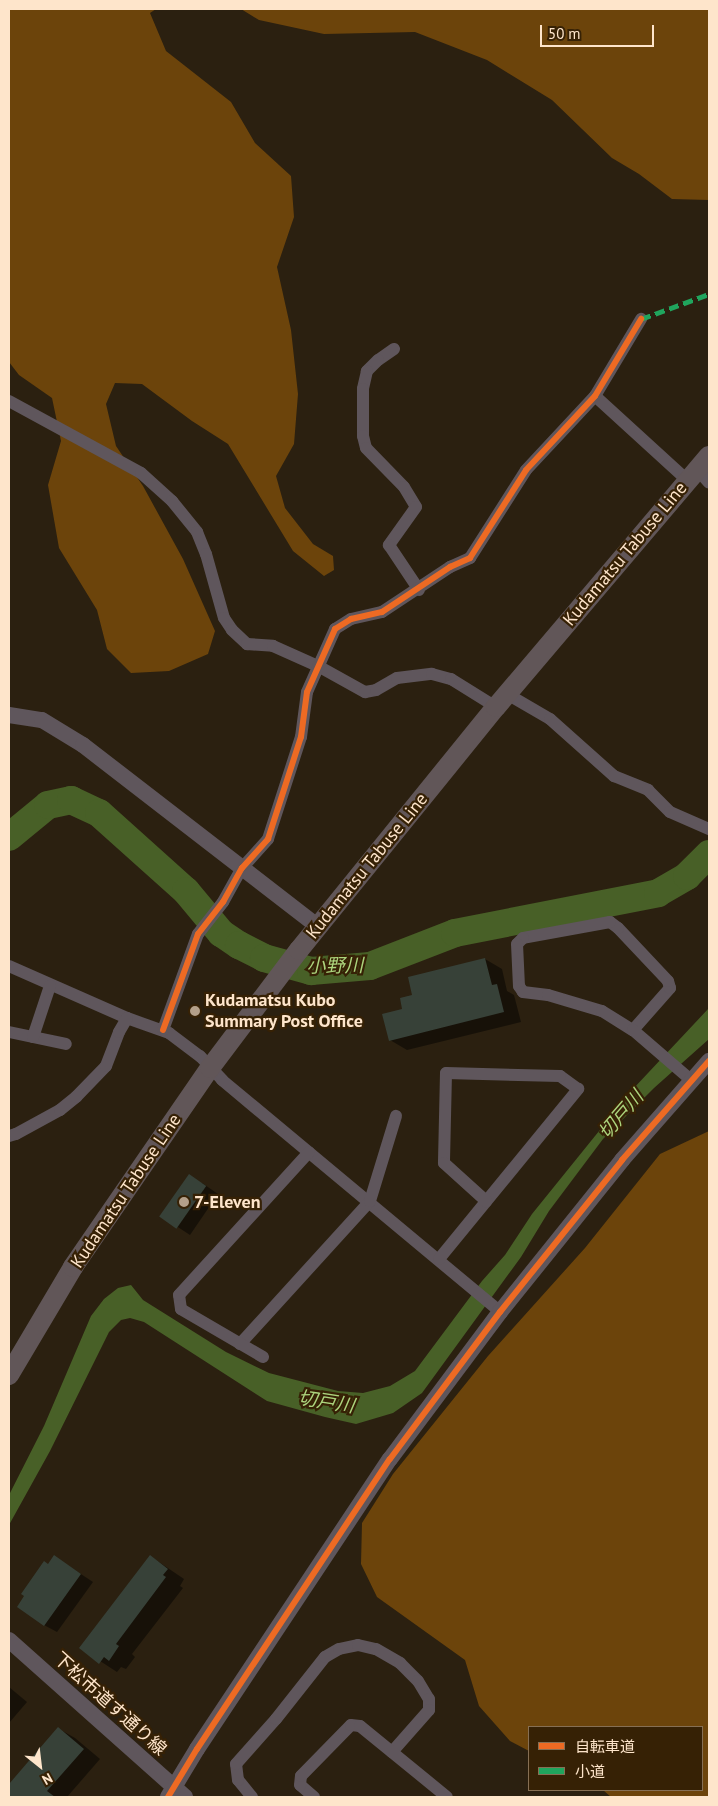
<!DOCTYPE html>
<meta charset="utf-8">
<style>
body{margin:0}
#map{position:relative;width:718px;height:1806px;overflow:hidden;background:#2b2010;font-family:"PT Sans","Noto Sans JP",sans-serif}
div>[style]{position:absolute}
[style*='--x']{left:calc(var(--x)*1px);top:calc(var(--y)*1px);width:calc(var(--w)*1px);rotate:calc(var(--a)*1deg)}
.forest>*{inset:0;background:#6c440b}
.water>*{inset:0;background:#486027}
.shadow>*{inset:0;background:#0007}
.river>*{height:28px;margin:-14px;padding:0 14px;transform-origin:14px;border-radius:14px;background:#486027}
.building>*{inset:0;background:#374138;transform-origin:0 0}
.minor>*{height:12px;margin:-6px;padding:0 6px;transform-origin:6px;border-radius:6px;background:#5f565c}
.tertiary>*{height:16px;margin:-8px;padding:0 8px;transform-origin:8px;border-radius:8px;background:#5f565c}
.primary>*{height:20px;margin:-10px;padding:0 10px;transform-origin:10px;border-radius:10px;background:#615658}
.quiet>*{height:5px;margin-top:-2.5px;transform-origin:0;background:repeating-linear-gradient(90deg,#20a55d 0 10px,transparent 0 15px)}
.cycleway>*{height:6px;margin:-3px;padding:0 3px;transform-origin:3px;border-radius:3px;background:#ed6a23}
.dots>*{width:14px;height:14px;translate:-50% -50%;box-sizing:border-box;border:2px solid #362105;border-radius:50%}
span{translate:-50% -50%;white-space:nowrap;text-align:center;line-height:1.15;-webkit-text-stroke:4.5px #362105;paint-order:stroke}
.street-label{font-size:18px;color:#fee5cb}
.poi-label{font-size:18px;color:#fee5cb;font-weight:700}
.left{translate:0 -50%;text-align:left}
.water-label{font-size:19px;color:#acd47d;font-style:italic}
.frame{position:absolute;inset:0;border:10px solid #fee5cb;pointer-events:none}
.legend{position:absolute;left:528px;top:1726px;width:175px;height:65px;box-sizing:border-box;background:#362105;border:1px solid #866f54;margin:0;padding:6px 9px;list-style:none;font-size:15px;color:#fee5cb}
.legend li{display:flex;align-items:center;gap:10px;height:25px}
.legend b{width:25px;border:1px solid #866f54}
.north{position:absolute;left:15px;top:1741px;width:50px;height:50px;-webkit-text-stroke:4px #362105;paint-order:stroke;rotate:151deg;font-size:14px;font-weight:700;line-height:20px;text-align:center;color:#fee5cb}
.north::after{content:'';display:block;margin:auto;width:18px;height:22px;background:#fee5cb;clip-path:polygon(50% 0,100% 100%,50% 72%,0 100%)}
.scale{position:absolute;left:540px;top:25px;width:114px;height:22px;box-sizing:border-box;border:2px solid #fee5cb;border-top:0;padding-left:6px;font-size:15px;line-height:18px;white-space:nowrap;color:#fee5cb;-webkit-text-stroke:4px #362105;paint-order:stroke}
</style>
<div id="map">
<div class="forest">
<i style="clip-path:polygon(9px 9px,156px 9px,150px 13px,166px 51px,231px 102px,255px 143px,291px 176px,294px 217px,277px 267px,291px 330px,298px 394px,294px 444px,276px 476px,285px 508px,313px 544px,333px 556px,334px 570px,324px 576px,293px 551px,228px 444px,192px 421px,142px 384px,115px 383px,106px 404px,116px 446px,143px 486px,183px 559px,215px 631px,208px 654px,169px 671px,131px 673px,107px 649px,97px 610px,59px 548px,48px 485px,61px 441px,52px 398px,19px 375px,9px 362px)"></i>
<i style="clip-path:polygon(241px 9px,709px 9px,709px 200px,672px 199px,639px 174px,612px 158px,552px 100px,487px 60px,415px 32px,324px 34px,259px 20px)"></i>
<i style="clip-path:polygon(709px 1131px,709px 1797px,611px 1797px,603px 1790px,702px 1790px,702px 1727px,529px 1727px,529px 1751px,510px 1741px,479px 1706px,465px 1660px,377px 1597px,361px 1564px,362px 1523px,393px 1474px,488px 1356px,585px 1248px,660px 1154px)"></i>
</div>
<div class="water">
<i style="clip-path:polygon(709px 1008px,709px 1039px,654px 1088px,603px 1139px,549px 1211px,521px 1257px,422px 1393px,393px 1413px,356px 1424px,325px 1417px,267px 1401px,144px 1322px,130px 1318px,121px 1320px,109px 1332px,50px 1451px,9px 1525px,9px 1495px,44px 1426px,91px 1316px,104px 1299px,118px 1288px,131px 1285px,143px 1300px,226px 1352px,269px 1373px,338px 1391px,363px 1393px,390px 1386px,415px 1371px,482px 1281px,505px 1255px,532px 1214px,633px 1089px)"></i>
</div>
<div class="shadow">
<i style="clip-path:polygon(485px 959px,502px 969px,507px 991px,514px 995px,521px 1022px,407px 1050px,390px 1040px,404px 1010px,414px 996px)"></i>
<i style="clip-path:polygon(202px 1183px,218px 1194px,190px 1235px,161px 1216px)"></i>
<i style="clip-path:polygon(150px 1556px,184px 1579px,180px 1586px,183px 1588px,132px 1654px,135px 1657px,126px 1669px,121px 1667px,117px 1672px,80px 1648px)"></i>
<i style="clip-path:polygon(55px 1557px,93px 1582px,57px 1632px,44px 1625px,48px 1565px)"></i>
<i style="clip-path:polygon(9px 1687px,27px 1702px,9px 1723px)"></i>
<i style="clip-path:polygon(59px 1729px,75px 1738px,100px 1759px,67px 1797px,9px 1797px,9px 1786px)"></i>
</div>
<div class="river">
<i style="--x:9;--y:837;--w:50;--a:-39.4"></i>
<i style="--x:48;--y:805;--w:24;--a:-12"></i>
<i style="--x:71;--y:800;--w:31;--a:25"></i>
<i style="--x:99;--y:813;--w:117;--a:41.9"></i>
<i style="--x:186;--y:891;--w:55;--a:50.2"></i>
<i style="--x:221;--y:933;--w:22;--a:34"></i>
<i style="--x:239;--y:945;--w:28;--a:27"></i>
<i style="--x:264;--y:958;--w:49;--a:15.5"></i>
<i style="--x:311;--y:971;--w:59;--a:-4.8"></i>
<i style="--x:370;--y:966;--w:91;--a:-21.2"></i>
<i style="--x:455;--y:933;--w:207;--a:-11.1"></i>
<i style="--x:658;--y:893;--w:34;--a:-30"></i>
<i style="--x:687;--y:876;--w:31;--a:-45"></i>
</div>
<div class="building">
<i style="clip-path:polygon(485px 958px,492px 985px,497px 984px,504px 1012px,389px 1041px,382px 1014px,402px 1009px,400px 998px,412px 995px,408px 977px)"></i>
<i style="left:189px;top:1174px;width:21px;height:52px;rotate:35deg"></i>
<i style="clip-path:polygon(54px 1555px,81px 1574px,44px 1626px,17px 1607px,24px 1596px,21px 1594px,44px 1561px,48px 1564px)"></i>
<i style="clip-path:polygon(150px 1555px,168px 1569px,163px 1575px,166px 1577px,116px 1644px,119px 1646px,109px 1661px,104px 1657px,99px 1664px,79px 1648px)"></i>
<i style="clip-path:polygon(58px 1727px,84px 1749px,47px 1791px,55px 1797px,9px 1797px,9px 1784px)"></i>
</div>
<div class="minor">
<i style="--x:394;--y:349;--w:19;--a:145"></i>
<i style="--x:378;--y:360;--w:16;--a:135"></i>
<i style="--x:367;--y:371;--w:18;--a:103"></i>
<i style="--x:363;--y:389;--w:47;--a:90"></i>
<i style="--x:363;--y:436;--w:12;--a:76"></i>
<i style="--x:366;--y:448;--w:54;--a:45.7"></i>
<i style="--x:404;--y:487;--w:23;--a:59"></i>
<i style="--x:416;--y:507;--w:47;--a:125.4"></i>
<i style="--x:389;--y:545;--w:54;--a:56.3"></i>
<i style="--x:595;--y:396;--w:125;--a:42.4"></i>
<i style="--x:9;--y:401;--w:150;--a:28.6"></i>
<i style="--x:141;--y:473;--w:42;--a:42.1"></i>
<i style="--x:172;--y:501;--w:40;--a:51"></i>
<i style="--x:197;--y:532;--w:24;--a:68"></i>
<i style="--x:206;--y:554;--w:66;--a:74.3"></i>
<i style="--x:224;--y:618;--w:14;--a:56"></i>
<i style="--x:232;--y:630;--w:21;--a:43"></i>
<i style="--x:247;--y:644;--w:26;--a:4"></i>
<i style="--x:273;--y:646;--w:49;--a:24"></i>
<i style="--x:318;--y:666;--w:54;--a:29"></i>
<i style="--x:365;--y:692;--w:11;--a:-10"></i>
<i style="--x:376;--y:690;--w:24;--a:-30"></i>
<i style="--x:397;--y:678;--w:35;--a:-7"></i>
<i style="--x:432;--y:674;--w:20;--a:15"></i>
<i style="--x:451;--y:679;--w:53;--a:31.9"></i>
<i style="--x:697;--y:469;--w:18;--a:49"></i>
<i style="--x:507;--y:694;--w:50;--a:30.2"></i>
<i style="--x:550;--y:719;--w:86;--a:41.7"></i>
<i style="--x:614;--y:776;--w:37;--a:22"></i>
<i style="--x:648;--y:790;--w:31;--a:45"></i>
<i style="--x:670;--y:812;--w:43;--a:23.6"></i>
<i style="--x:9;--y:966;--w:129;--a:23.8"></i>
<i style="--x:127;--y:1018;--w:45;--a:19.7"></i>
<i style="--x:169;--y:1033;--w:39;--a:37"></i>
<i style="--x:200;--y:1056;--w:33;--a:47"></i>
<i style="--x:222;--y:1080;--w:362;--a:39.8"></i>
<i style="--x:163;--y:1030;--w:102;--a:-70"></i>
<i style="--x:198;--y:934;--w:41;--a:-52"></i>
<i style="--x:223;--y:902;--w:39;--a:-61"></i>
<i style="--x:242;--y:868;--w:39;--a:-48"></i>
<i style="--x:268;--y:839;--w:107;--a:-72.1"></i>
<i style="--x:301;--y:737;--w:45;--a:-82.4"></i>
<i style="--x:307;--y:692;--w:69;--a:-66"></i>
<i style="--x:335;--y:629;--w:19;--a:-32"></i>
<i style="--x:351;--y:619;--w:32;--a:-13"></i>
<i style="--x:382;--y:612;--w:82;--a:-33.5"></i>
<i style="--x:450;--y:567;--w:22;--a:-24"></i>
<i style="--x:470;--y:558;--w:104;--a:-57.5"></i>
<i style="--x:526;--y:470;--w:101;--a:-47"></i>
<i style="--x:595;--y:396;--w:90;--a:-59.1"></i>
<i style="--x:633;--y:1030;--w:56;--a:-48.6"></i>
<i style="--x:670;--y:988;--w:7;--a:-106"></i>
<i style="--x:668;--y:981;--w:73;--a:-133.3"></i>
<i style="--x:618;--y:928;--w:10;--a:-143"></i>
<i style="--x:610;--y:922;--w:88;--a:169.6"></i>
<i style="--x:523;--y:938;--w:8;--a:135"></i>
<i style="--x:517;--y:944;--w:42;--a:87.3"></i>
<i style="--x:519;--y:986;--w:7;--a:56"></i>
<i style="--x:523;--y:992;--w:25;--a:7"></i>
<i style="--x:548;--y:995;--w:56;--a:16.5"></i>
<i style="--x:602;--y:1011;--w:36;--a:32"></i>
<i style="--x:633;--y:1030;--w:77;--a:40.8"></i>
<i style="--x:9;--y:1032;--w:58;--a:11.9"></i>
<i style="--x:33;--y:1037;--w:54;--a:-71.6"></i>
<i style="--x:9;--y:1136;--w:7;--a:-16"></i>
<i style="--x:16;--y:1134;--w:50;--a:-28.6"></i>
<i style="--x:60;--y:1110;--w:21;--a:-39"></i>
<i style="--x:76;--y:1097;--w:43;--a:-45.9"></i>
<i style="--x:106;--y:1066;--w:36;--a:-69"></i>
<i style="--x:119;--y:1032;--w:16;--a:-60"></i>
<i style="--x:439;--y:1259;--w:220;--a:-50.7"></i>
<i style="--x:578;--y:1089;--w:22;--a:-144"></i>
<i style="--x:560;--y:1076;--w:114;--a:-178.5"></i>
<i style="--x:446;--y:1073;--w:90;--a:91.3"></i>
<i style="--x:444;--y:1163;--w:57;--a:42.1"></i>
<i style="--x:240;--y:1344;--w:193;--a:-47.7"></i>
<i style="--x:370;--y:1201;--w:89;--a:-73"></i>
<i style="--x:263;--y:1357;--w:95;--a:-149.7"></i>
<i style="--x:181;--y:1309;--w:14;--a:-98"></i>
<i style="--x:179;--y:1295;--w:193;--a:-47.7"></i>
<i style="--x:252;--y:1797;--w:22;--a:-129"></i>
<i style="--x:238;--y:1780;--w:16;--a:-97"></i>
<i style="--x:236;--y:1764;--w:60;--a:-48.4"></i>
<i style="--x:276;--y:1719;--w:79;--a:-51.7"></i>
<i style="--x:325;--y:1657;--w:16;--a:-30"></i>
<i style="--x:339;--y:1649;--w:19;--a:-12"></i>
<i style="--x:358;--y:1645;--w:18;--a:13"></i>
<i style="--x:376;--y:1649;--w:28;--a:30"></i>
<i style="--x:400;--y:1663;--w:25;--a:45"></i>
<i style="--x:418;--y:1681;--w:21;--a:59"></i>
<i style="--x:429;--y:1699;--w:11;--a:90"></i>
<i style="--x:429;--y:1710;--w:56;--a:131.4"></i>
<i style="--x:314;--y:1797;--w:18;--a:-139"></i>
<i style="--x:300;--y:1785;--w:9;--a:-84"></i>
<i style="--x:301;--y:1776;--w:71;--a:-45.6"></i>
<i style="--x:351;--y:1725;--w:9;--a:6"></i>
<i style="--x:360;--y:1726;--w:112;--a:39.2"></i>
</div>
<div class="tertiary">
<i style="--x:9;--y:715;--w:33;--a:9"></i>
<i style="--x:42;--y:720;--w:48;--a:31.4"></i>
<i style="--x:83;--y:745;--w:296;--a:37.7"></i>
<i style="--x:9;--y:1640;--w:236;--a:41.7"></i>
<i style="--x:168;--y:1797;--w:56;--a:-58.9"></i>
<i style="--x:197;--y:1749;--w:348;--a:-56.4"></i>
<i style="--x:390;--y:1459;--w:184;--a:-53.2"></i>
<i style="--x:500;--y:1312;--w:195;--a:-51.2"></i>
<i style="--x:622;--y:1160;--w:132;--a:-48.7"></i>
</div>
<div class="primary">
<i style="--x:9;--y:1375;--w:126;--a:-59.3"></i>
<i style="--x:73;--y:1267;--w:242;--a:-55.5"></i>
<i style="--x:210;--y:1068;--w:148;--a:-53"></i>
<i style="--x:299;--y:950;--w:313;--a:-51"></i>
<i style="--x:496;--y:707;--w:329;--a:-49.7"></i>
</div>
<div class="quiet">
<i style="--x:641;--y:319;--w:72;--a:-20.2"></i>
</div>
<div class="cycleway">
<i style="--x:163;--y:1030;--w:102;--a:-70"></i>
<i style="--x:198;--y:934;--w:41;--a:-52"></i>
<i style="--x:223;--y:902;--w:39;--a:-61"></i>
<i style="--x:242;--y:868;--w:39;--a:-48"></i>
<i style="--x:268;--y:839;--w:107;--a:-72.1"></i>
<i style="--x:301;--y:737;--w:45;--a:-82.4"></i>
<i style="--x:307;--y:692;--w:69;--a:-66"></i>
<i style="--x:335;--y:629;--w:19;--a:-32"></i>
<i style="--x:351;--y:619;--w:32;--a:-13"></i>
<i style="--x:382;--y:612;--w:82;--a:-33.5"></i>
<i style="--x:450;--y:567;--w:22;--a:-24"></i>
<i style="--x:470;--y:558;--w:104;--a:-57.5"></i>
<i style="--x:526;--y:470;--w:101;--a:-47"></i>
<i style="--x:595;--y:396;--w:90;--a:-59.1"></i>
<i style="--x:168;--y:1797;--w:56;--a:-58.9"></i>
<i style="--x:197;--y:1749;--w:348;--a:-56.4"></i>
<i style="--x:390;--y:1459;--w:184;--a:-53.2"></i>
<i style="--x:500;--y:1312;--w:195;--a:-51.2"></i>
<i style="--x:622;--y:1160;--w:132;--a:-48.7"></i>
</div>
<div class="dots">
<i style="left:195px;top:1011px;background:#b4a08a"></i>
<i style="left:184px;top:1202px;background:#b4a08a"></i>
</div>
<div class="street-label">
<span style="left:625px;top:554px;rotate:-50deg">Kudamatsu Tabuse Line</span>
<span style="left:367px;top:866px;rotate:-51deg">Kudamatsu Tabuse Line</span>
<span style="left:126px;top:1191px;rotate:-56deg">Kudamatsu Tabuse Line</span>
<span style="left:110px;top:1704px;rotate:42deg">下松市道す通り線</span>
</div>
<div class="poi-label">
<span class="left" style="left:205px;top:1011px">Kudamatsu Kubo<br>Summary Post Office</span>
<span class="left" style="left:194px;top:1202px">7-Eleven</span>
</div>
<div class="water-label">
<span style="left:335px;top:966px;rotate:-1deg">小野川</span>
<span style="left:621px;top:1115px;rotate:-49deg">切戸川</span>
<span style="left:326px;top:1402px;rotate:9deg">切戸川</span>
</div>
<div class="frame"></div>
<ul class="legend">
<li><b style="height:6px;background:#ed6a23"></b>自転車道</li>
<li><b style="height:6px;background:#20a55d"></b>小道</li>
</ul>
<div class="north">N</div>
<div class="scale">50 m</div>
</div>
